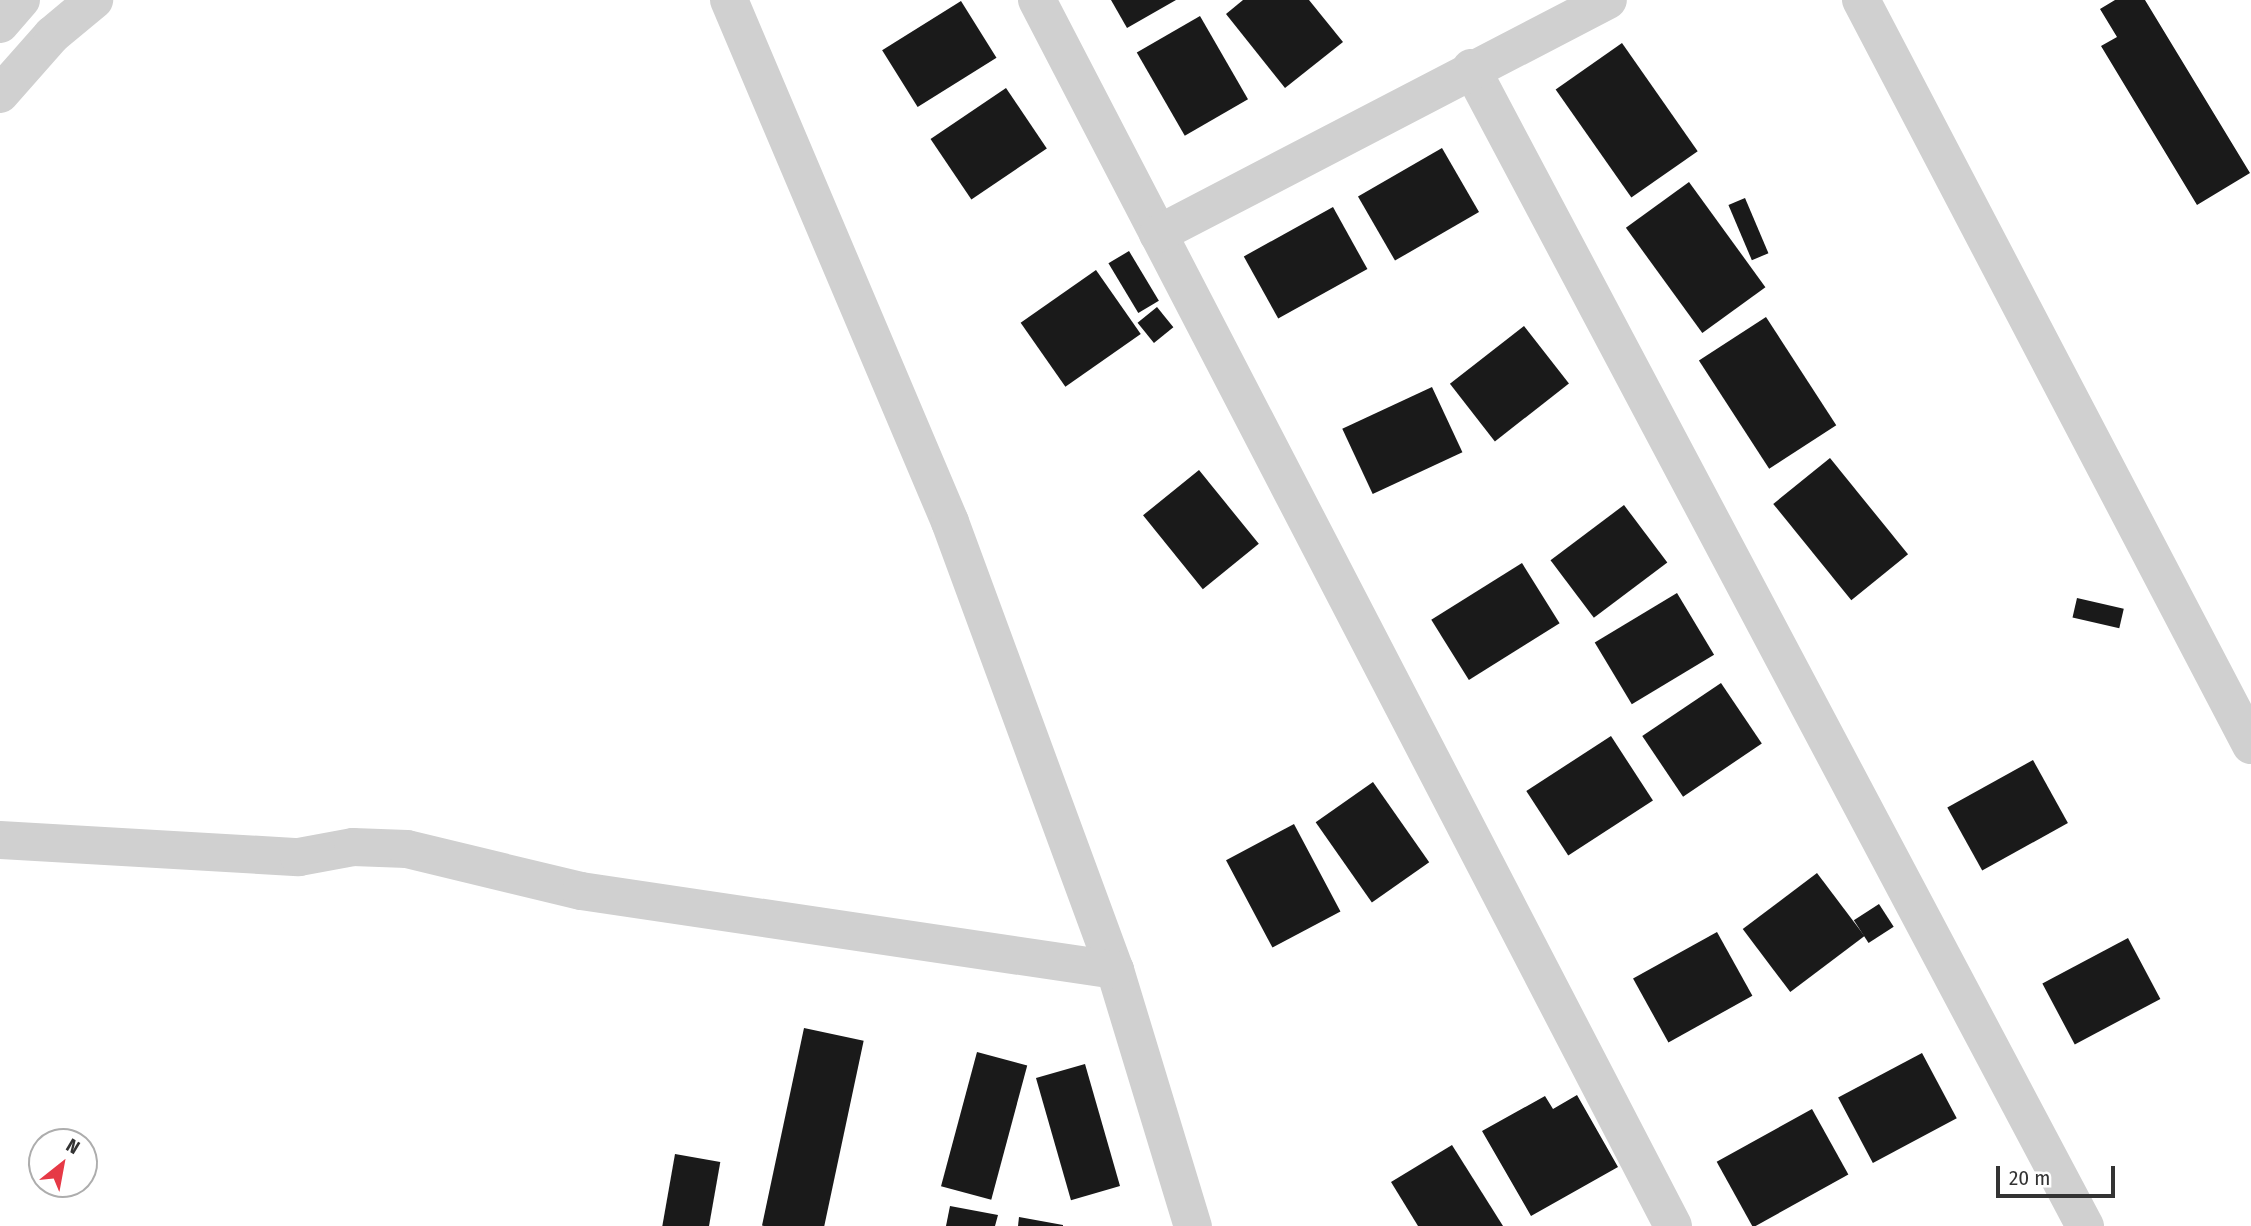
<!DOCTYPE html>
<style>
body{margin:0}
#map{position:relative;width:2251px;height:1226px;overflow:hidden;background:#fff;font-family:"Fira Sans Condensed",sans-serif}
div>[style]{position:absolute}
[style*='--x']{left:calc(var(--x)*1px);top:calc(var(--y)*1px);width:calc(var(--w)*1px);rotate:calc(var(--a)*1deg)}
.building>*{inset:0;background:#1a1a1a;transform-origin:0 0}
.minor>*{height:38px;margin:-19px;padding:0 19px;transform-origin:19px;border-radius:19px;background:#d0d0d0}
span{translate:-50% -50%;white-space:nowrap;text-align:center;line-height:1.15;-webkit-text-stroke:7px #fff;paint-order:stroke}
.north{position:absolute;left:28px;top:1128px;width:70px;height:70px;box-sizing:border-box;background:#fff;border:2px solid #adadad;border-radius:50%;rotate:31deg;font-size:19px;font-weight:700;line-height:28px;text-align:center;color:#333}
.north::after{content:'';display:block;margin:auto;width:24px;height:32px;background:#e63946;clip-path:polygon(50% 0,100% 100%,50% 72%,0 100%)}
.scale{position:absolute;left:1996px;top:1166px;width:119px;height:32px;box-sizing:border-box;border:4px solid #333;border-top:0;padding-left:9px;font-size:21px;line-height:24px;white-space:nowrap;color:#333;-webkit-text-stroke:5px #fff;paint-order:stroke}
</style>
<div id="map">
<div class="building">
<i style="clip-path:polygon(1111px 0,1176px 0,1127px 28px)"></i>
<i style="clip-path:polygon(1243px 0,1309px 0,1343px 42px,1285px 88px,1226px 14px)"></i>
<i style="clip-path:polygon(2115px 0,2145px 0,2250px 173px,2197px 205px,2101px 46px,2117px 37px,2100px 9px)"></i>
<i style="left:961px;top:1px;width:67px;height:93px;rotate:58deg"></i>
<i style="left:1200px;top:16px;width:96px;height:73px;rotate:60deg"></i>
<i style="left:1622px;top:43px;width:132px;height:81px;rotate:55deg"></i>
<i style="left:1006px;top:88px;width:73px;height:91px;rotate:56deg"></i>
<i style="left:1442px;top:148px;width:74px;height:97px;rotate:60deg"></i>
<i style="left:1689px;top:182px;width:130px;height:78px;rotate:54deg"></i>
<i style="left:1745px;top:198px;width:60px;height:18px;rotate:67deg"></i>
<i style="left:1333px;top:207px;width:71px;height:102px;rotate:61deg"></i>
<i style="left:1129px;top:251px;width:58px;height:24px;rotate:59deg"></i>
<i style="left:1096px;top:270px;width:78px;height:92px;rotate:55deg"></i>
<i style="left:1157px;top:307px;width:26px;height:25px;rotate:51deg"></i>
<i style="left:1766px;top:317px;width:129px;height:80px;rotate:57deg"></i>
<i style="left:1524px;top:326px;width:73px;height:94px;rotate:52deg"></i>
<i style="left:1432px;top:387px;width:72px;height:99px;rotate:65deg"></i>
<i style="left:1830px;top:458px;width:124px;height:73px;rotate:51deg"></i>
<i style="left:1199px;top:470px;width:95px;height:72px;rotate:51deg"></i>
<i style="left:1624px;top:505px;width:72px;height:92px;rotate:53deg"></i>
<i style="left:1522px;top:563px;width:71px;height:107px;rotate:58deg"></i>
<i style="left:1677px;top:593px;width:72px;height:96px;rotate:59deg"></i>
<i style="left:2077px;top:598px;width:48px;height:20px;rotate:13deg"></i>
<i style="left:1721px;top:683px;width:73px;height:95px;rotate:56deg"></i>
<i style="left:1611px;top:736px;width:77px;height:101px;rotate:57deg"></i>
<i style="left:2033px;top:760px;width:72px;height:98px;rotate:61deg"></i>
<i style="left:1373px;top:782px;width:98px;height:70px;rotate:55deg"></i>
<i style="left:1294px;top:824px;width:99px;height:77px;rotate:62deg"></i>
<i style="left:1817px;top:873px;width:79px;height:93px;rotate:53deg"></i>
<i style="left:1879px;top:904px;width:27px;height:30px;rotate:57deg"></i>
<i style="left:1717px;top:932px;width:73px;height:96px;rotate:61deg"></i>
<i style="left:2128px;top:938px;width:69px;height:97px;rotate:62deg"></i>
<i style="left:804px;top:1028px;width:61px;height:202px;rotate:12deg"></i>
<i style="left:977px;top:1052px;width:52px;height:139px;rotate:15deg"></i>
<i style="left:1922px;top:1053px;width:74px;height:95px;rotate:62deg"></i>
<i style="left:1085px;top:1064px;width:127px;height:51px;rotate:74deg"></i>
<i style="clip-path:polygon(1577px 1095px,1618px 1167px,1531px 1216px,1482px 1131px,1545px 1096px,1553px 1109px)"></i>
<i style="left:1812px;top:1109px;width:75px;height:109px;rotate:61deg"></i>
<i style="clip-path:polygon(1452px 1145px,1503px 1226px,1418px 1226px,1391px 1182px)"></i>
<i style="left:675px;top:1154px;width:46px;height:73px;rotate:10deg"></i>
<i style="clip-path:polygon(950px 1206px,998px 1215px,995px 1226px,946px 1226px)"></i>
<i style="clip-path:polygon(1019px 1217px,1063px 1225px,1063px 1226px,1018px 1226px)"></i>
</div>
<div class="minor">
<i style="--x:729;--y:0;--w:567;--a:67.05"></i>
<i style="--x:950;--y:522;--w:477;--a:69.8"></i>
<i style="--x:1115;--y:970;--w:268;--a:73.1"></i>
<i style="--x:1037;--y:0;--w:1381;--a:62.58"></i>
<i style="--x:1861;--y:0;--w:841;--a:62.37"></i>
<i style="--x:0;--y:24;--w:32;--a:-49"></i>
<i style="--x:1471;--y:68;--w:1311;--a:62.07"></i>
<i style="--x:0;--y:94;--w:79;--a:-48.6"></i>
<i style="--x:52;--y:35;--w:55;--a:-39.8"></i>
<i style="--x:1158;--y:234;--w:507;--a:-27.47"></i>
<i style="--x:0;--y:840;--w:299;--a:3.3"></i>
<i style="--x:299;--y:857;--w:55;--a:-10.5"></i>
<i style="--x:353;--y:847;--w:54;--a:2.1"></i>
<i style="--x:407;--y:849;--w:179;--a:13.6"></i>
<i style="--x:581;--y:891;--w:540;--a:8.42"></i>
</div>
<div class="north">N</div>
<div class="scale">20 m</div>
</div>
